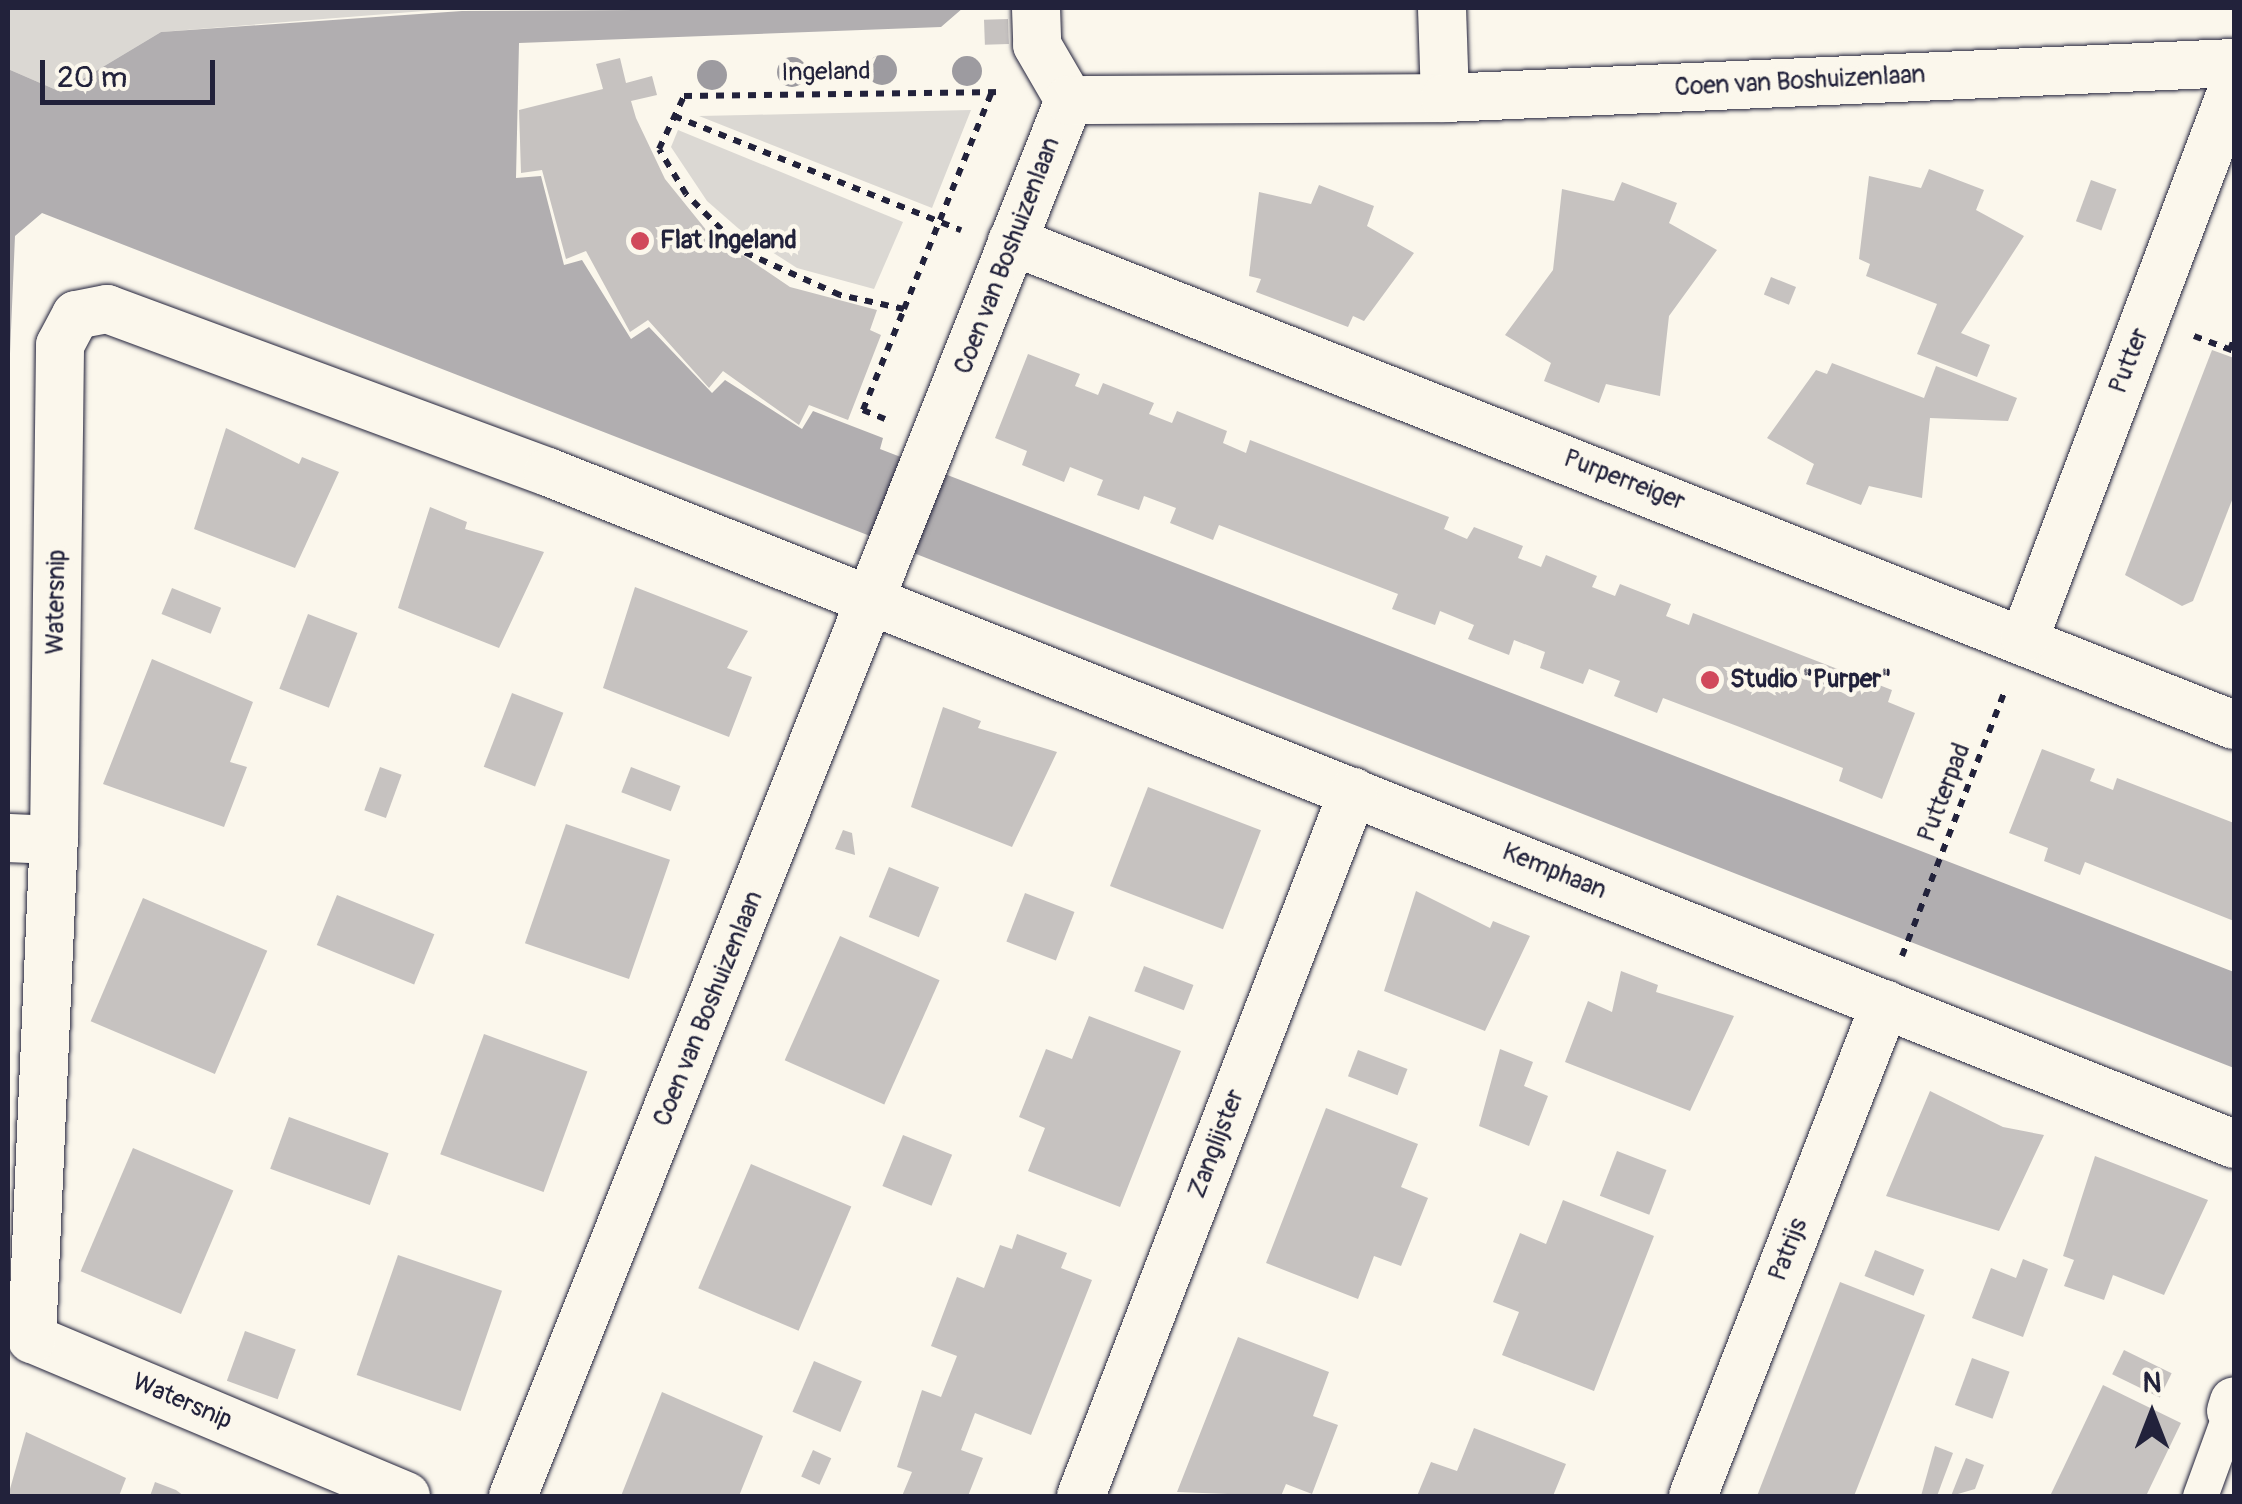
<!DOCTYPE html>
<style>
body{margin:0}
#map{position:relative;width:2242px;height:1504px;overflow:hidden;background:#fbf7ec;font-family:Pangolin,sans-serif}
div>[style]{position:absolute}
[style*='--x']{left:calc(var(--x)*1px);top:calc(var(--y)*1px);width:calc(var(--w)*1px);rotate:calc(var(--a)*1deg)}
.green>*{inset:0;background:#dbd8d3}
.water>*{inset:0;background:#b1aeb0}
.building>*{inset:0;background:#c6c2c0;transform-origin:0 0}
.path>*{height:6px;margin-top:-3px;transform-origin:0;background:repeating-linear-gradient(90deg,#22223b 0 8px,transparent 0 16px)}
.roads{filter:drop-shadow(0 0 2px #22223b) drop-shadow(0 0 2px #22223b)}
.pedestrian>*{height:35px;margin:-17.5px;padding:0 17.5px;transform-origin:17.5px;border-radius:17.5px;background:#fbf7ec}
.minor>*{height:48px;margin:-24px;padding:0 24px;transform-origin:24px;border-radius:24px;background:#fbf7ec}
.trees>*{width:30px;height:30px;margin:-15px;border-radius:50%;background:#9d9ba0}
.dots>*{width:28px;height:28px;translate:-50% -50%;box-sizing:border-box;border:5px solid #fbf7ec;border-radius:50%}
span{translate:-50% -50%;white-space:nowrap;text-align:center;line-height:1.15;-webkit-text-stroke:9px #fbf7ec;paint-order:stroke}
.street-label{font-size:25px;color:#22223b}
.poi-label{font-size:25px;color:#22223b;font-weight:700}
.left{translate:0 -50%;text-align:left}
.frame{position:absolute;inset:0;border:10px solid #22223b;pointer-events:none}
.north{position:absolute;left:2102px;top:1364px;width:100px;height:100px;-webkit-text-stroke:8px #fbf7ec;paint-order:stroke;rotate:0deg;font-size:28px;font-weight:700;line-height:40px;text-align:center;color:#22223b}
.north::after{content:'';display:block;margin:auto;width:35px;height:45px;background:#22223b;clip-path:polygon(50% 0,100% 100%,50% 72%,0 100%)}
.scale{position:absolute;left:40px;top:60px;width:175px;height:45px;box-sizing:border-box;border:5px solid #22223b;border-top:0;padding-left:12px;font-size:30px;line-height:35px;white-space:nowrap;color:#22223b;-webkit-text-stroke:8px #fbf7ec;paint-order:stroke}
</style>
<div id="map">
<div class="green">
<i style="clip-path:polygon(8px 8px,462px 8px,161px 32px,61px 92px,8px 69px)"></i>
<i style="clip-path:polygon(971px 110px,932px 208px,699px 116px,746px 115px)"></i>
<i style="clip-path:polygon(678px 130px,903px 222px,874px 289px,797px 268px,747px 236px,707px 201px,671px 147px)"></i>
</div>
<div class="water">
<i style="clip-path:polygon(963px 8px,941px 27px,519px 43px,516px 178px,541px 176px,564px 265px,582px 260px,631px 339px,649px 327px,712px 393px,725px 380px,802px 429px,813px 411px,883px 438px,880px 449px,2234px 972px,2234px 1068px,42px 213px,15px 236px,8px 401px,8px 69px,61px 92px,161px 32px,462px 11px)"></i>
</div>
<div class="building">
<i style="left:1008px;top:19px;width:25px;height:24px;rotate:88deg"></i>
<i style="clip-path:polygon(620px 58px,626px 83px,652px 76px,657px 95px,631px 101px,636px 118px,665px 179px,707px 231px,790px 287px,877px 310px,870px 330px,881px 335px,848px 420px,809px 405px,799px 425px,723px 371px,709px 388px,648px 320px,630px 332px,586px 251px,566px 259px,542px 170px,521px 173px,519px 110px,603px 89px,596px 64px)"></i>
<i style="clip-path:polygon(1929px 169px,1984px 190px,1976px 210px,2024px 236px,1961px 333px,1990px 345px,1977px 377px,1917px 354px,1937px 304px,1866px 276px,1870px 264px,1859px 259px,1869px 176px,1921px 188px)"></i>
<i style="left:2091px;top:180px;width:27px;height:44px;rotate:20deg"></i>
<i style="clip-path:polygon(1622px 182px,1677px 203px,1669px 223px,1717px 250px,1669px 316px,1660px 396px,1606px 384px,1599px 403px,1544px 381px,1551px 363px,1505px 335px,1553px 270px,1562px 189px,1614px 201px)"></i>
<i style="clip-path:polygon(1319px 185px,1374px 206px,1367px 226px,1414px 253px,1364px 321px,1353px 316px,1348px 327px,1256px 292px,1261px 279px,1249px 276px,1259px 192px,1311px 204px)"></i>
<i style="left:1771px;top:277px;width:27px;height:19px;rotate:22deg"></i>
<i style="clip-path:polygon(2212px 350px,2234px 358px,2234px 495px,2193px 601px,2182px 606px,2125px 575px)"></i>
<i style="clip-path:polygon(1028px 354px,1080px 374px,1075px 386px,1098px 395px,1103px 383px,1154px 403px,1149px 414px,1172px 423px,1177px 411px,1227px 431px,1223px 443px,1246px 453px,1250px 440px,1449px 517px,1444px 529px,1467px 539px,1474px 527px,1523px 546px,1518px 558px,1541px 567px,1546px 555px,1597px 576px,1592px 587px,1615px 596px,1620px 584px,1671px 604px,1666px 616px,1689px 625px,1693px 613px,1892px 690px,1888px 702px,1915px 713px,1882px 799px,1839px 781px,1843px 768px,1737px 726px,1663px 698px,1657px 713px,1614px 696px,1620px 681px,1589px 669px,1583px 684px,1540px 668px,1545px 652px,1514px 640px,1509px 655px,1468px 639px,1474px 625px,1440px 611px,1435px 625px,1392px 609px,1398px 594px,1219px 525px,1213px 540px,1170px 523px,1176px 508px,1144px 496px,1139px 510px,1097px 495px,1103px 480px,1070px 467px,1064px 482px,1022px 465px,1027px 451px,995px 438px)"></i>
<i style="clip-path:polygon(1832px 363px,1924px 398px,1936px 366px,2017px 398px,2008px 421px,1930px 418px,1922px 498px,1869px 486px,1861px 505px,1806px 484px,1814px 464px,1767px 438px,1816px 370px,1827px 374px)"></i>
<i style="clip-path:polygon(226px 428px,299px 464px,302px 457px,339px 472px,295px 568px,194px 529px)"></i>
<i style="clip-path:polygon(430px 507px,467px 522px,465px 529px,544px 552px,499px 648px,398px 608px)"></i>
<i style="clip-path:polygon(635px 587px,748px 631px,727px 668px,752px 677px,729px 737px,603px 688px)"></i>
<i style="left:172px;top:588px;width:53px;height:28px;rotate:22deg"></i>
<i style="left:308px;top:614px;width:53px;height:80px;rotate:21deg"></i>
<i style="clip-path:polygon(152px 659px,253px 702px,230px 762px,247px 767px,224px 827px,103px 784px)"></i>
<i style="left:512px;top:693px;width:55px;height:79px;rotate:21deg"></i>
<i style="clip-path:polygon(943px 707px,981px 721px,978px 728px,1057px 752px,1012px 847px,911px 807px)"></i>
<i style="clip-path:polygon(2042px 749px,2095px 769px,2090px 781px,2113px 790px,2117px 778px,2234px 823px,2234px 921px,2085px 862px,2080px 875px,2044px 861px,2048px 848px,2009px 833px)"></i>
<i style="left:380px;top:767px;width:23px;height:46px;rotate:20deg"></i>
<i style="left:631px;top:767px;width:53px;height:27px;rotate:21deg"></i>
<i style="left:1148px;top:787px;width:121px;height:106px;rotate:21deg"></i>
<i style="left:566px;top:824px;width:110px;height:126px;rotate:19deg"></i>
<i style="clip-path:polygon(843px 830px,852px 833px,855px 855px,835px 849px)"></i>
<i style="left:889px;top:867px;width:54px;height:54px;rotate:22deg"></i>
<i style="clip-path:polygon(1416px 891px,1490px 928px,1493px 921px,1530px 936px,1485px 1031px,1384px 991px)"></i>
<i style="left:1025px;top:893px;width:53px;height:52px;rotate:21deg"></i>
<i style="left:337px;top:895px;width:105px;height:54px;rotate:22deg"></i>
<i style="left:143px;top:898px;width:135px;height:134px;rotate:23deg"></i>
<i style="left:840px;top:936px;width:109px;height:136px;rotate:24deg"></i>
<i style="left:1144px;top:966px;width:53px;height:27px;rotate:21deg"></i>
<i style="clip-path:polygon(1621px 971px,1658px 985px,1656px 992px,1734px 1016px,1690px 1111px,1565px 1062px,1588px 1001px,1612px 1012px)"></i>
<i style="clip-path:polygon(1089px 1016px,1181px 1051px,1120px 1207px,1028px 1171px,1045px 1128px,1019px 1117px,1046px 1049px,1072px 1059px)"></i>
<i style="left:484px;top:1034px;width:110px;height:128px;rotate:20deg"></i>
<i style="clip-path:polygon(1500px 1049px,1533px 1062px,1524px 1086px,1548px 1096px,1529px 1146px,1479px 1126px)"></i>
<i style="left:1358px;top:1050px;width:53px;height:28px;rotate:21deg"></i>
<i style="clip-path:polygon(1930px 1091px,2003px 1127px,2044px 1135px,1999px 1231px,1886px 1196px)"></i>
<i style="clip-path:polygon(1326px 1108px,1418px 1144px,1401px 1187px,1428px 1198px,1401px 1266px,1374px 1256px,1358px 1299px,1266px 1263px)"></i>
<i style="left:289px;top:1117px;width:106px;height:55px;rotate:20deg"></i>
<i style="left:903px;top:1135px;width:53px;height:55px;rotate:22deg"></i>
<i style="left:133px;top:1148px;width:109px;height:134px;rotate:23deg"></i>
<i style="left:1617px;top:1151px;width:53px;height:48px;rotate:21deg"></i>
<i style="clip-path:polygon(2095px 1156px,2208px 1200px,2164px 1295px,2113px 1275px,2104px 1300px,2064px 1286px,2074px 1260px,2063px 1256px)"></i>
<i style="left:751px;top:1164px;width:109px;height:135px;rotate:23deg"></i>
<i style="clip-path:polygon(1563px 1200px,1654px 1236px,1594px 1391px,1502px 1355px,1519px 1312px,1493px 1302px,1520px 1233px,1546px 1244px)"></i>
<i style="clip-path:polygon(1017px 1234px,1067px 1253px,1061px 1268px,1092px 1280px,1031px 1435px,975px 1413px,961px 1450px,983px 1458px,968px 1496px,902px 1496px,912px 1472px,897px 1467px,922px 1390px,941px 1397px,957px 1356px,931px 1346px,957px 1277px,984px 1288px,1000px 1245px,1012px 1249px)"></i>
<i style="left:1875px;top:1250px;width:53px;height:28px;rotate:22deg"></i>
<i style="left:398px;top:1255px;width:110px;height:127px;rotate:19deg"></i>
<i style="clip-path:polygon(2023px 1259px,2048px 1269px,2023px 1337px,1972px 1318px,1991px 1268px,2016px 1278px)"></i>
<i style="clip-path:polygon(1840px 1282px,1925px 1315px,1854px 1496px,1757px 1496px)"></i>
<i style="left:245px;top:1331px;width:54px;height:53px;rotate:20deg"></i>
<i style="clip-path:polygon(1238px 1337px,1329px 1372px,1313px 1416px,1338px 1425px,1312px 1494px,1286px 1484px,1281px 1496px,1177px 1492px)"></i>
<i style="left:2124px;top:1350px;width:53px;height:27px;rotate:26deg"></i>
<i style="left:1972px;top:1358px;width:40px;height:50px;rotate:20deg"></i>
<i style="left:814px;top:1361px;width:52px;height:55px;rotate:23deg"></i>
<i style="clip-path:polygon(2103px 1385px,2181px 1423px,2146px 1496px,2050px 1496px)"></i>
<i style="clip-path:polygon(662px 1392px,763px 1436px,739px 1496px,621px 1496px)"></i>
<i style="clip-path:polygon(1474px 1428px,1566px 1464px,1553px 1496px,1417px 1496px,1431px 1462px,1457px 1471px)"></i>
<i style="clip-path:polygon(26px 1432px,126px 1478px,119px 1496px,8px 1496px)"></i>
<i style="clip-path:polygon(1935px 1446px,1953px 1453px,1937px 1496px,1921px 1496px)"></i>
<i style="left:813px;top:1450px;width:20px;height:29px;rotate:24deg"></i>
<i style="clip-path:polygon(1966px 1458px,1984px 1465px,1975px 1489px,1951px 1496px)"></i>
<i style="clip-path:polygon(155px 1482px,176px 1490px,184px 1496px,150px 1496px)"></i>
</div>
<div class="path">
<i style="--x:674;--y:116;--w:309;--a:21.7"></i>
<i style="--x:904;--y:309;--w:235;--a:-68"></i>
<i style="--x:2194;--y:336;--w:43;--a:20.6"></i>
<i style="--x:2230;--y:350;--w:12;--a:-70"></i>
<i style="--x:885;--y:419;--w:24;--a:-158"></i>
<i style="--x:863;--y:410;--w:109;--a:-67.9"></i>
<i style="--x:904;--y:309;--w:66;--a:-167.7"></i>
<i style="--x:840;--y:295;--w:105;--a:-155.9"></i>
<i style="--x:744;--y:252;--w:82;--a:-135"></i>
<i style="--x:686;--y:194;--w:52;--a:-121"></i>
<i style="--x:659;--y:149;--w:59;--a:-64.7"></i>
<i style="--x:684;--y:96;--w:319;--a:-0.7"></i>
<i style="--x:1902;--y:956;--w:282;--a:-68.8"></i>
</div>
<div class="roads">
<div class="pedestrian">
<i style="--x:2200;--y:1496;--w:90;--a:-70"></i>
</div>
<div class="minor">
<i style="--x:1036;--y:8;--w:37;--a:88"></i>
<i style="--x:1037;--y:45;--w:64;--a:59.8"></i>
<i style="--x:1442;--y:8;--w:90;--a:88.1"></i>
<i style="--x:1012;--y:241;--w:1314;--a:21.61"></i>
<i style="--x:2025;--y:637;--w:590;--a:-69.26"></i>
<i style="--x:8;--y:838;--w:46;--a:2.5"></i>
<i style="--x:2231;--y:1411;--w:10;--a:-73"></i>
<i style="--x:406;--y:1496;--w:406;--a:-157.2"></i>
<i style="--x:32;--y:1339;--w:499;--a:-87.5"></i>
<i style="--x:54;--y:840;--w:495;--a:-89.3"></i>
<i style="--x:60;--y:345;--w:34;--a:-62"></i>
<i style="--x:76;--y:315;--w:32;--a:-11"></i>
<i style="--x:107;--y:309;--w:470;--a:20.3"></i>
<i style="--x:548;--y:472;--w:1815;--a:21.73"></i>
<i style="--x:513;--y:1496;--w:1503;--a:-68.28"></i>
<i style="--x:1069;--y:100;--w:376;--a:-0.3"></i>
<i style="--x:1445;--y:98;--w:790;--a:-2.54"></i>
<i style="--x:1081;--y:1496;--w:755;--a:-68.88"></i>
<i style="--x:1693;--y:1496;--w:528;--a:-68.68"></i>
</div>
</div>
<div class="trees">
<i style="left:882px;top:70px"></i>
<i style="left:967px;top:71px"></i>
<i style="left:792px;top:72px"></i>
<i style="left:712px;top:75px"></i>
</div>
<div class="dots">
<i style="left:640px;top:241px;background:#d1495b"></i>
<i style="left:1710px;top:680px;background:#d1495b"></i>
</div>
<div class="street-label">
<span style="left:826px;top:73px;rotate:-1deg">Ingeland</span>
<span style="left:1800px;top:82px;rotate:-3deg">Coen van Boshuizenlaan</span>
<span style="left:1008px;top:256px;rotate:-69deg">Coen van Boshuizenlaan</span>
<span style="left:2130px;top:361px;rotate:-69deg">Putter</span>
<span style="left:1624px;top:481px;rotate:21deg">Purperreiger</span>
<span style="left:57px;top:602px;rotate:-89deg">Watersnip</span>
<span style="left:1945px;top:793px;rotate:-69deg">Putterpad</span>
<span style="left:1554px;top:872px;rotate:22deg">Kemphaan</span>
<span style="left:709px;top:1009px;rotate:-68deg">Coen van Boshuizenlaan</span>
<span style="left:1217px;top:1144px;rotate:-69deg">Zanglijster</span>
<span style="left:1789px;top:1250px;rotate:-69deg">Patrijs</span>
<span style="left:182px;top:1402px;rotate:23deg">Watersnip</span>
</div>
<div class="poi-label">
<span class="left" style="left:660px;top:241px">Flat Ingeland</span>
<span class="left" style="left:1730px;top:680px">Studio "Purper"</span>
</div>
<div class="frame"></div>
<div class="north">N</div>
<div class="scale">20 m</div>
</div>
